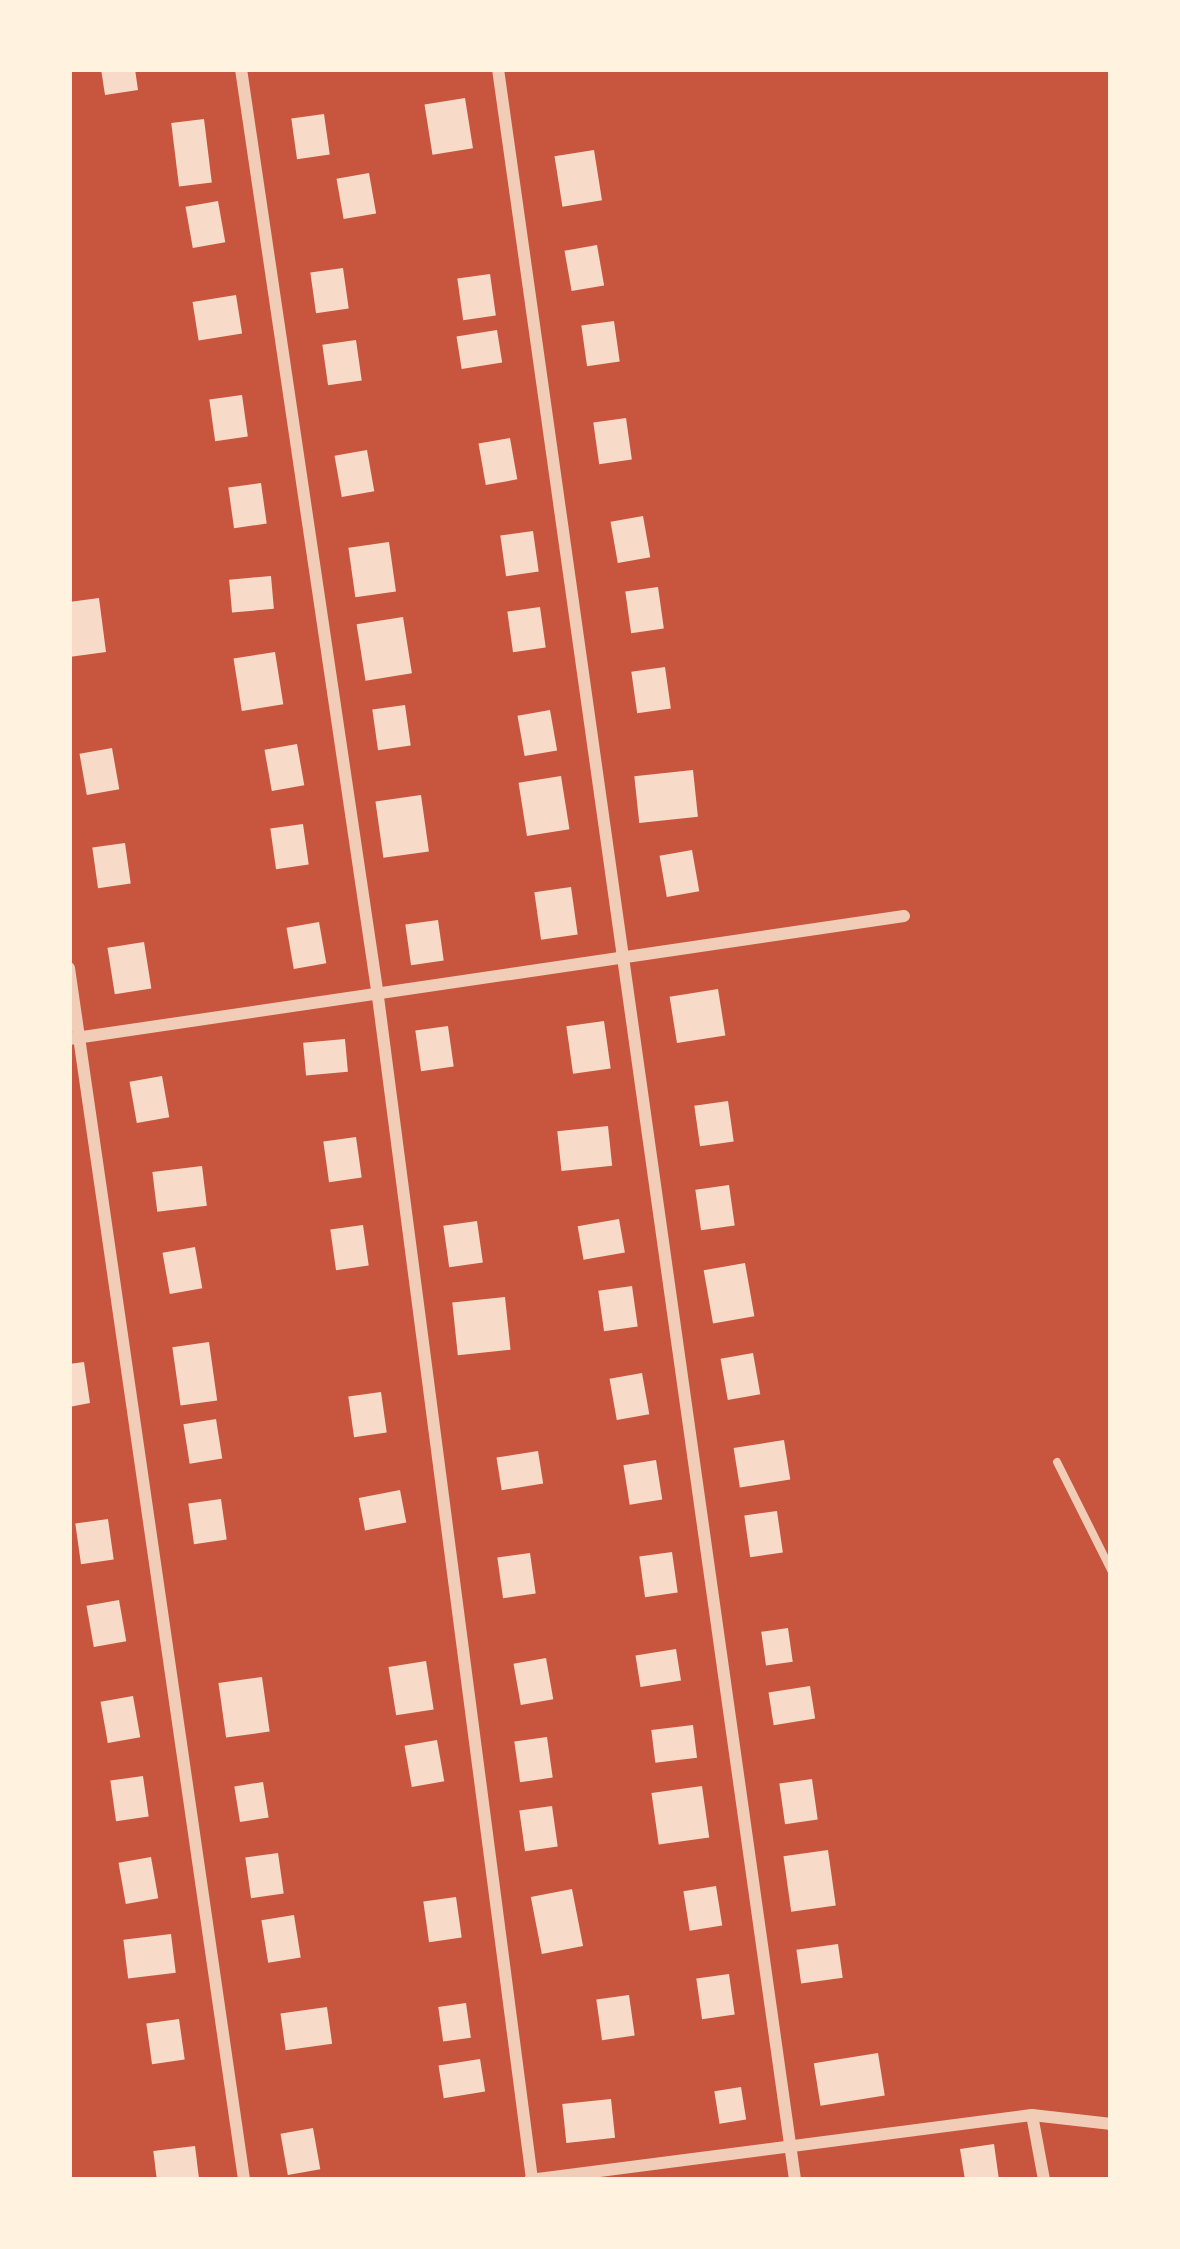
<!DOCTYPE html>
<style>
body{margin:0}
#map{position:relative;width:1180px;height:2249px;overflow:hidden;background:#c8553d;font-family:Inter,sans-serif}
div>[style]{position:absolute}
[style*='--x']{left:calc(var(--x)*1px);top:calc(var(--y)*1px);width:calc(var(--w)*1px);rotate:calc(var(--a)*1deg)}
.building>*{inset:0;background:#f7dbc8;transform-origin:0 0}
.service>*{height:8px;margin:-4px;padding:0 4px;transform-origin:4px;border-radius:4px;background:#f1ccb7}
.minor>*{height:12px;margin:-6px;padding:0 6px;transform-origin:6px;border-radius:6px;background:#f1ccb7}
span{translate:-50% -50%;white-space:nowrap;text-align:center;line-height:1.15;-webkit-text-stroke:12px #fff3e0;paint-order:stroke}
.frame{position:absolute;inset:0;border:72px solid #fff3e0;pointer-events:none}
</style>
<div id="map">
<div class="building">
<i style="clip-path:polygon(101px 69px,135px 69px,138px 90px,105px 95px)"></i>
<i style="left:465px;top:98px;width:51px;height:41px;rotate:81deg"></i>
<i style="left:324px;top:114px;width:41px;height:33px;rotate:82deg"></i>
<i style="left:204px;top:119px;width:64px;height:33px;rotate:83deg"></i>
<i style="left:594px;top:150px;width:51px;height:40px;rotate:81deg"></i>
<i style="left:369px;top:173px;width:41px;height:33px;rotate:80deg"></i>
<i style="left:218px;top:201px;width:42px;height:33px;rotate:80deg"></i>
<i style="left:597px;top:245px;width:41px;height:33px;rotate:80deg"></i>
<i style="left:343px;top:268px;width:41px;height:33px;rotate:82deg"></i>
<i style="left:490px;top:274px;width:42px;height:33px;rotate:82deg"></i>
<i style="left:236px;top:295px;width:39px;height:44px;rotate:81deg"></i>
<i style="left:614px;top:321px;width:41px;height:33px;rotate:82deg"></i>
<i style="left:497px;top:330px;width:33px;height:41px;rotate:81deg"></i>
<i style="left:356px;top:340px;width:41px;height:34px;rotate:82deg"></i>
<i style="left:242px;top:395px;width:42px;height:33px;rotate:82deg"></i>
<i style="left:626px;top:418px;width:42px;height:33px;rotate:82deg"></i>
<i style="left:510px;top:438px;width:42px;height:32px;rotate:80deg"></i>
<i style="left:367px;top:450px;width:42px;height:33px;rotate:80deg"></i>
<i style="left:261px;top:483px;width:41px;height:33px;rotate:82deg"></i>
<i style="left:643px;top:516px;width:42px;height:33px;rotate:80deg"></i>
<i style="left:533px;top:531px;width:41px;height:33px;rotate:82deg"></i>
<i style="left:389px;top:542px;width:50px;height:41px;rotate:82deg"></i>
<i style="left:271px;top:576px;width:33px;height:42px;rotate:85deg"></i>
<i style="left:658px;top:587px;width:42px;height:33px;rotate:82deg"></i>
<i style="clip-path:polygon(99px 598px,106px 652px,69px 657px,69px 602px)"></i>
<i style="left:540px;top:607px;width:41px;height:33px;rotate:82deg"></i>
<i style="left:403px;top:617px;width:57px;height:47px;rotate:81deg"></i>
<i style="left:275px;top:652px;width:53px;height:42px;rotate:81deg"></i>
<i style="left:665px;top:667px;width:42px;height:34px;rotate:82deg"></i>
<i style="left:405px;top:705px;width:41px;height:33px;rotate:82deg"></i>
<i style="left:550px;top:710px;width:41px;height:33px;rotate:80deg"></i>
<i style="left:297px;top:744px;width:42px;height:33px;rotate:80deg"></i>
<i style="left:112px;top:748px;width:42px;height:33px;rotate:80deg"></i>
<i style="left:693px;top:770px;width:47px;height:59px;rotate:84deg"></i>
<i style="left:561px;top:776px;width:54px;height:43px;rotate:81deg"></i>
<i style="left:421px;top:795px;width:57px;height:46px;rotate:82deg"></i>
<i style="left:303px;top:824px;width:41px;height:33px;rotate:82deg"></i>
<i style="left:125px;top:843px;width:41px;height:33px;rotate:82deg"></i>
<i style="left:692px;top:850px;width:42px;height:33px;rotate:80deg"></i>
<i style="left:571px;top:887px;width:48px;height:37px;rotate:82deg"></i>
<i style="left:438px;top:920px;width:41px;height:33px;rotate:82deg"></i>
<i style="left:319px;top:922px;width:42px;height:33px;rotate:80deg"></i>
<i style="left:144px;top:942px;width:47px;height:37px;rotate:81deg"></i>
<i style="left:718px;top:989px;width:47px;height:49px;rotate:81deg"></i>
<i style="left:604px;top:1021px;width:48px;height:38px;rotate:82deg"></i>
<i style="left:448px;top:1026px;width:41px;height:33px;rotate:82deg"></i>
<i style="left:345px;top:1039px;width:33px;height:42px;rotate:85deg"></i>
<i style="left:162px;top:1076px;width:42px;height:33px;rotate:80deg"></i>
<i style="left:728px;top:1101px;width:41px;height:34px;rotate:82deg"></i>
<i style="left:608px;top:1126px;width:40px;height:51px;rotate:84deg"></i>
<i style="left:356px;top:1137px;width:41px;height:33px;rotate:82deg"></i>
<i style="left:202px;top:1166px;width:40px;height:50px;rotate:83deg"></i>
<i style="left:729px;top:1185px;width:41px;height:34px;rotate:82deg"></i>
<i style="left:619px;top:1219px;width:34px;height:42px;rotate:80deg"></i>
<i style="left:477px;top:1221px;width:42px;height:34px;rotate:82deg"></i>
<i style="left:363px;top:1225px;width:41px;height:33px;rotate:82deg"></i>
<i style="left:195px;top:1247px;width:42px;height:33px;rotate:80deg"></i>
<i style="left:745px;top:1263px;width:54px;height:42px;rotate:80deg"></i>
<i style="left:632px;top:1286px;width:41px;height:34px;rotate:82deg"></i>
<i style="left:505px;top:1297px;width:53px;height:53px;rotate:84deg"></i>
<i style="left:209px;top:1342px;width:59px;height:37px;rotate:82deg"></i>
<i style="left:753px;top:1353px;width:42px;height:33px;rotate:80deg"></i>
<i style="clip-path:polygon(84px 1362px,90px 1403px,69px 1407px,69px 1364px)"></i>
<i style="left:642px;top:1373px;width:42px;height:33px;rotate:80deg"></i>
<i style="left:381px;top:1392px;width:41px;height:33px;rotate:82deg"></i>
<i style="left:216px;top:1419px;width:40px;height:33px;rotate:81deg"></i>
<i style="left:784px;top:1440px;width:40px;height:51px;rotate:81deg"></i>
<i style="left:538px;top:1451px;width:33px;height:42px;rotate:81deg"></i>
<i style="left:656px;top:1460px;width:40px;height:33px;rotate:81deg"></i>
<i style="left:400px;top:1490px;width:33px;height:42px;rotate:79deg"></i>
<i style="left:221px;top:1499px;width:41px;height:33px;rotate:82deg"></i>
<i style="left:777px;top:1511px;width:42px;height:33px;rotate:82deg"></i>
<i style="left:108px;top:1519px;width:41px;height:33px;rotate:82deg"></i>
<i style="left:672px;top:1552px;width:41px;height:33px;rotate:82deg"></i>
<i style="left:530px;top:1553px;width:41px;height:33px;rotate:82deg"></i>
<i style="left:119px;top:1600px;width:42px;height:33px;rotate:80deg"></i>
<i style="left:788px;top:1628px;width:34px;height:27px;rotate:82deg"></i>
<i style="left:676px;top:1649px;width:32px;height:41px;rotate:81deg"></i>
<i style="left:546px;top:1658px;width:42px;height:33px;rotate:80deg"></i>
<i style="left:426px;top:1661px;width:49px;height:38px;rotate:81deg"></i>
<i style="left:262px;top:1677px;width:55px;height:44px;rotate:82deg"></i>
<i style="left:810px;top:1686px;width:33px;height:42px;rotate:81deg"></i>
<i style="left:133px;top:1696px;width:42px;height:33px;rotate:80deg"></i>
<i style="left:693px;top:1725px;width:33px;height:42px;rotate:83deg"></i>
<i style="left:547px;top:1737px;width:41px;height:33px;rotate:82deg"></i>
<i style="left:437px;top:1740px;width:42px;height:33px;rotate:80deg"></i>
<i style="left:143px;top:1776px;width:41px;height:33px;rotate:82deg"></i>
<i style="left:812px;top:1779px;width:41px;height:33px;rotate:82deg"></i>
<i style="left:263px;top:1782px;width:36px;height:29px;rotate:81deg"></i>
<i style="left:702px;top:1786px;width:52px;height:51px;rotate:82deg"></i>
<i style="left:552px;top:1806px;width:41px;height:33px;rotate:82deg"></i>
<i style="left:828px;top:1850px;width:56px;height:45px;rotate:82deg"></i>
<i style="left:278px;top:1853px;width:41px;height:33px;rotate:82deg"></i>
<i style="left:151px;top:1857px;width:42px;height:33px;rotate:80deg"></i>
<i style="left:716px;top:1886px;width:40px;height:33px;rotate:81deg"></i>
<i style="left:572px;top:1889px;width:58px;height:42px;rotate:79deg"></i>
<i style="left:456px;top:1897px;width:41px;height:33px;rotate:82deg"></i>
<i style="left:294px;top:1915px;width:43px;height:33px;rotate:81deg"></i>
<i style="left:171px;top:1934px;width:39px;height:48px;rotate:83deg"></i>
<i style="left:838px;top:1944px;width:34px;height:42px;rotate:82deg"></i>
<i style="left:729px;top:1974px;width:41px;height:33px;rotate:82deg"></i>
<i style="left:629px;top:1995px;width:41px;height:33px;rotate:82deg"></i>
<i style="left:466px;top:2003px;width:35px;height:28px;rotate:82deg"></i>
<i style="left:327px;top:2007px;width:37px;height:47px;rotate:82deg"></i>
<i style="left:179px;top:2019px;width:41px;height:33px;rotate:82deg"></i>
<i style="left:878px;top:2053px;width:43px;height:65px;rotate:81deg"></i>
<i style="left:480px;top:2059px;width:33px;height:42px;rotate:81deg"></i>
<i style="left:741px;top:2087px;width:33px;height:27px;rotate:81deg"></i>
<i style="left:611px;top:2099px;width:39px;height:49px;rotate:84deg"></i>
<i style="left:313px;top:2128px;width:42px;height:33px;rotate:80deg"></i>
<i style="clip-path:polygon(994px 2144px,999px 2180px,965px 2180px,960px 2149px)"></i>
<i style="left:195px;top:2146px;width:33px;height:42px;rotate:83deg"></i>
</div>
<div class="service">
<i style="--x:1057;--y:1462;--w:121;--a:63.4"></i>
</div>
<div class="minor">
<i style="--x:241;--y:69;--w:938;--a:81.6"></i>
<i style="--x:378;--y:997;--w:1193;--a:82.58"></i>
<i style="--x:498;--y:69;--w:2132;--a:81.99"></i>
<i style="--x:69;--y:968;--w:1225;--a:81.78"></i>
<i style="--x:69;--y:1039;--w:844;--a:-8.38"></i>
<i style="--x:1032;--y:2115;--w:66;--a:79.5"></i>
<i style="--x:530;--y:2180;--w:506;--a:-7.38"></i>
<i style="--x:1032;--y:2115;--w:80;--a:6.5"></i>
</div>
<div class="frame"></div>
</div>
